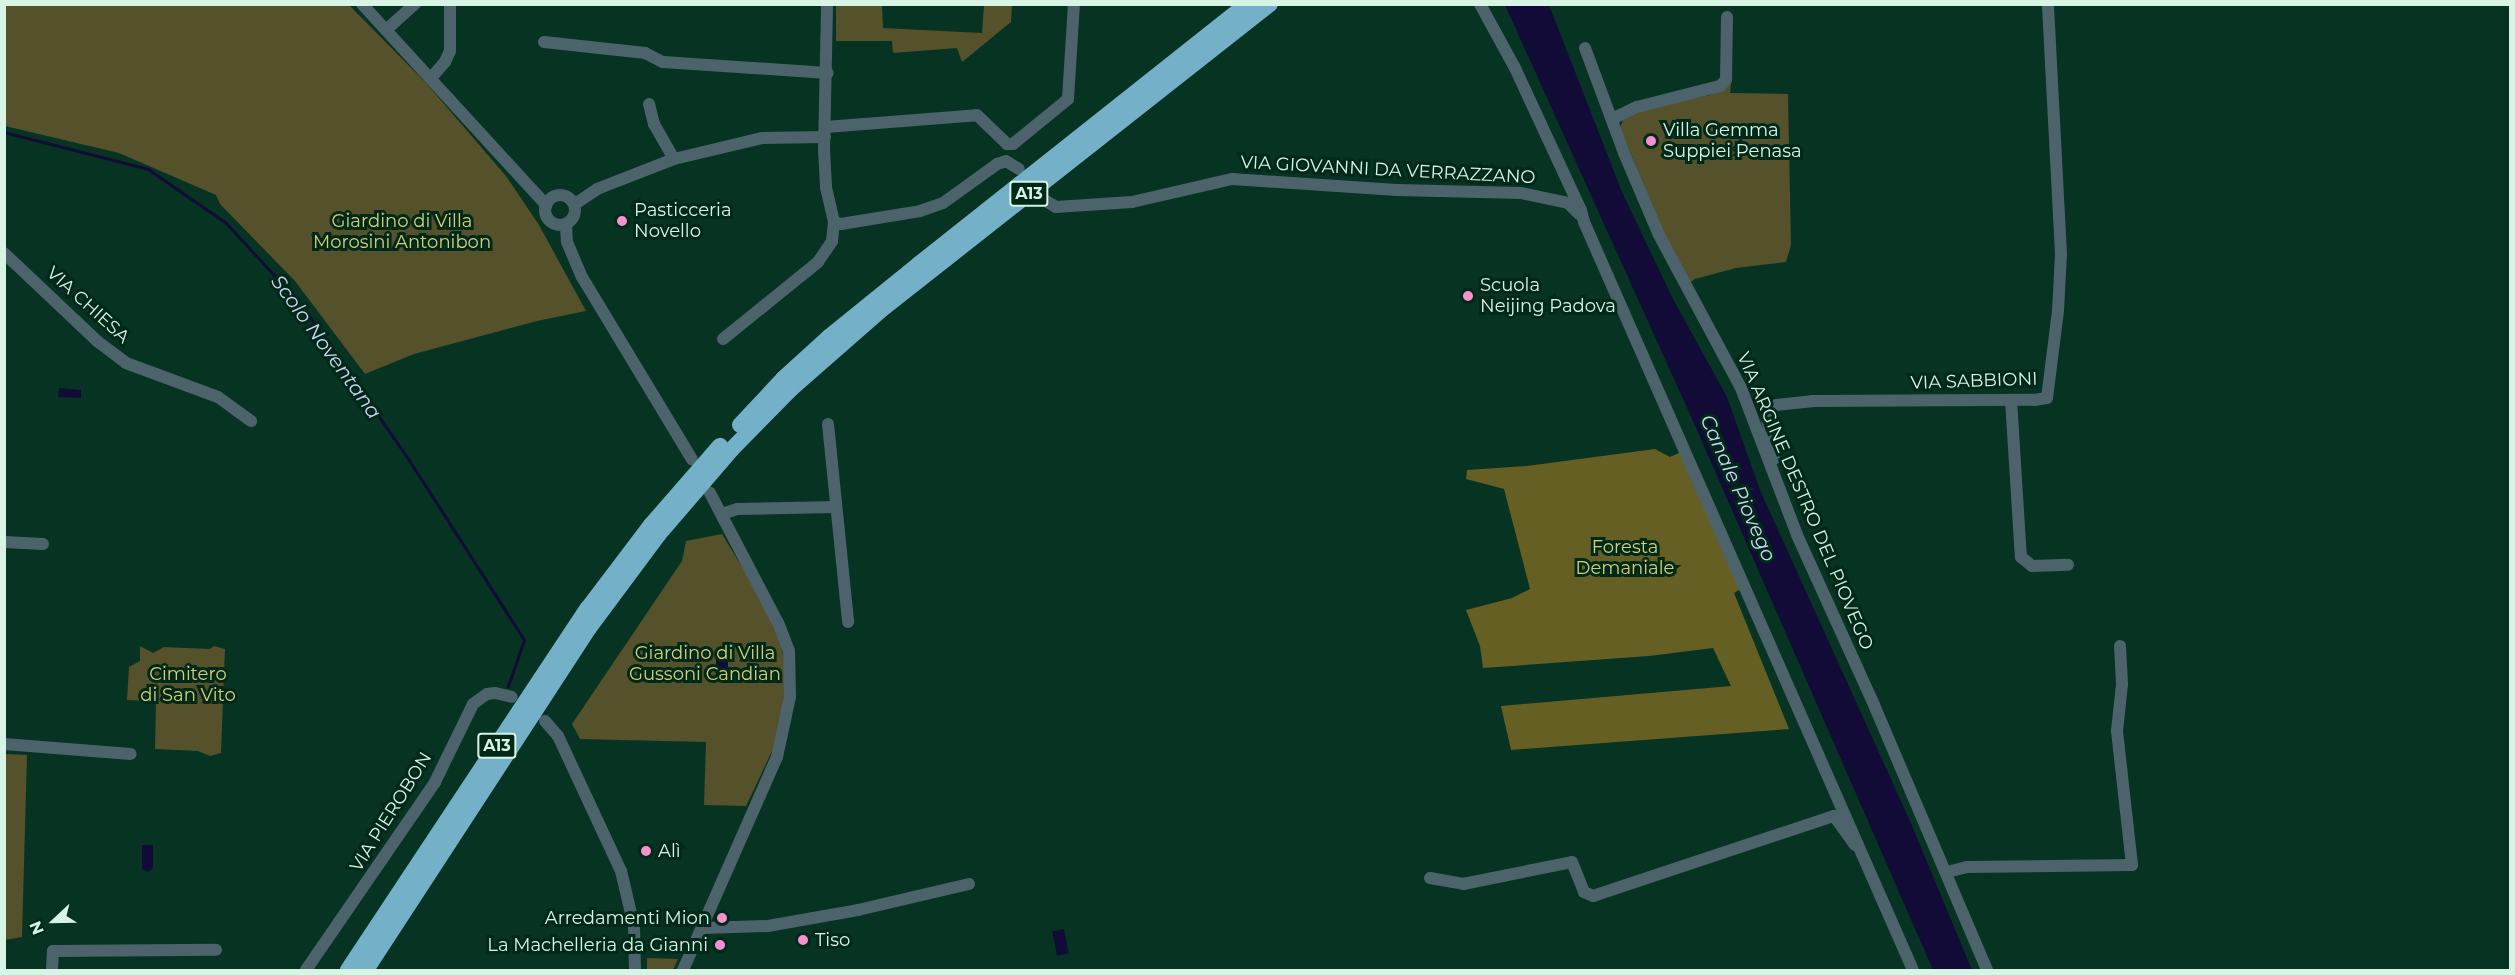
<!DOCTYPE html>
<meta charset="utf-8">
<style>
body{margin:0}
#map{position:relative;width:2515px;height:975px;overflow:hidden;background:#073323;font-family:Montserrat,sans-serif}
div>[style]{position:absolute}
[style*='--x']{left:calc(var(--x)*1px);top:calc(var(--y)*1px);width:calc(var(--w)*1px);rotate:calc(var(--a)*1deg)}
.green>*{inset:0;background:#55512a}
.forest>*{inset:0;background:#665f23}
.water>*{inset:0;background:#120b37;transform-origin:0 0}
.stream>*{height:3px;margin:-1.5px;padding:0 1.5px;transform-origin:1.5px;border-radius:1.5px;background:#120b37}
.minor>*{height:12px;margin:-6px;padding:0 6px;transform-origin:6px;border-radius:6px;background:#4c636c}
.minor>.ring{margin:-6px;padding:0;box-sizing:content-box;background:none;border:12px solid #4c636c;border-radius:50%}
.highway>*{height:16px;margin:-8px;padding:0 8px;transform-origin:8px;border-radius:8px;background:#74b0c7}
.highway-bridge>*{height:16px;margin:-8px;padding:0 8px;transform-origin:8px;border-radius:8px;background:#74b0c7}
.dots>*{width:16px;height:16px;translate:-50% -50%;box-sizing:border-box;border:3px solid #002919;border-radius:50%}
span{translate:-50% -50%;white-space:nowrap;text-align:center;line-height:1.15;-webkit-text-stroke:6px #002919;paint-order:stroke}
.shield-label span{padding:2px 4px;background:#002919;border:2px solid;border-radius:4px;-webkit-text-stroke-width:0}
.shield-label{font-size:16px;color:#d8f4e5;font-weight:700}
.poi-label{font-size:18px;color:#d8f4e5}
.left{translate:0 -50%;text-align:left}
.right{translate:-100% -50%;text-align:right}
.street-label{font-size:18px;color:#d8f4e5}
.park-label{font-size:18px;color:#d7ce76}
.water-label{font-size:20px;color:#d1d3f3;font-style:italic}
.frame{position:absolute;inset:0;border:6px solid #d8f4e5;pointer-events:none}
.north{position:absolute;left:24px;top:891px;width:60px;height:60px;-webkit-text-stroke:4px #002919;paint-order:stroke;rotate:248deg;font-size:16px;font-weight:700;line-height:24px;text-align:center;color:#d8f4e5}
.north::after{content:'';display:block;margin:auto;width:21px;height:27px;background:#d8f4e5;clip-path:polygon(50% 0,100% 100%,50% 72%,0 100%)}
</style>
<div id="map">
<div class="green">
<i style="clip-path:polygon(4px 5px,349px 5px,426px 83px,506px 176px,539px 225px,586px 311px,537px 321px,414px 354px,365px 374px,295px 281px,220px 204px,216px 195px,119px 153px,5px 126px)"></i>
<i style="clip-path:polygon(984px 5px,1012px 5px,1011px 22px,962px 62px,957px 48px,893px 53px,892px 41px,836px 41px,836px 5px,882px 6px,883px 28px,982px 33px)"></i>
<i style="clip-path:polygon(1731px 84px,1730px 93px,1788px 94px,1791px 245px,1786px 262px,1736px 268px,1695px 279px,1689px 283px,1661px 227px,1620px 127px,1624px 118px,1634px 114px,1664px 104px,1710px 95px)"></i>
<i style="clip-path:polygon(722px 534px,762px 600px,781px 644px,785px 668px,785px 697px,775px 745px,746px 806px,704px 805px,706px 742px,580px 739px,572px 724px,682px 561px,686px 541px)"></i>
<i style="clip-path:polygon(140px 646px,153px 653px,164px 647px,210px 649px,214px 646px,225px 649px,221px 753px,210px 756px,198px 751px,155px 749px,156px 701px,127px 700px,129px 667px,140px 661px)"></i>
<i style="clip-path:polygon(5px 754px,27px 755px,22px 937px,5px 940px)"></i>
<i style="clip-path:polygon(647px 958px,678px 959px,673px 970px,647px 970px)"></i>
</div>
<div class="forest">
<i style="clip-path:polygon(1655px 449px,1670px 457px,1681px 452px,1746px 586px,1734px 593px,1789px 729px,1511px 750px,1501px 706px,1731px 686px,1713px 648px,1649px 656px,1483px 668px,1480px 646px,1466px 610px,1512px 598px,1530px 589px,1504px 489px,1466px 479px,1467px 470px,1527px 466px)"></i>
</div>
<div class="water">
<i style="clip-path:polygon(1505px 5px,1549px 5px,1622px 192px,1673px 299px,1727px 397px,1760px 490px,1910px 821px,1972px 970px,1933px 970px,1697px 430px)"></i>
<i style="clip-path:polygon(59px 388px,81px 390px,81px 398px,58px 397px)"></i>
<i style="left:716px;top:655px;width:12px;height:24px"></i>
<i style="clip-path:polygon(142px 845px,153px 845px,153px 868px,148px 872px,142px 869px)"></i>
<i style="left:1064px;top:929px;width:25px;height:12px;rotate:79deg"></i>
</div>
<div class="stream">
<i style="--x:4;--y:132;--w:149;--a:14.4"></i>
<i style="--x:148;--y:169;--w:95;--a:34.7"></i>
<i style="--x:226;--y:223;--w:87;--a:47.3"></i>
<i style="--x:285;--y:287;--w:39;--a:50"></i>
<i style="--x:310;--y:317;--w:174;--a:55.3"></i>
<i style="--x:409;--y:460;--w:214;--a:57.4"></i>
<i style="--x:524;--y:640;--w:49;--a:109.2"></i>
</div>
<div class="minor">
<i style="--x:362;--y:4;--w:273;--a:47.5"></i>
<i style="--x:1480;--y:4;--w:73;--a:61.3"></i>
<i style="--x:1515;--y:68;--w:157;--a:65.1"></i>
<i style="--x:1581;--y:210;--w:12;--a:76"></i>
<i style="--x:1584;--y:222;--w:817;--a:66.26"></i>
<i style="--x:386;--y:30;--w:39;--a:-42"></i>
<i style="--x:544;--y:42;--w:102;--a:6.2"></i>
<i style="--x:645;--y:53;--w:20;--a:27"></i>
<i style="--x:663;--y:62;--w:165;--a:3.8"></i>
<i style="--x:1585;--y:48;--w:112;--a:69.6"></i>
<i style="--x:1624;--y:153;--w:89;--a:66.9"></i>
<i style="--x:1659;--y:235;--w:174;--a:61.8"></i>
<i style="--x:1741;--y:388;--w:157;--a:69.1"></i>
<i style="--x:1797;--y:535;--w:187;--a:65.6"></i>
<i style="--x:1874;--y:705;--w:288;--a:66.9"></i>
<i style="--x:431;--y:78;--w:21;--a:-49"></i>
<i style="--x:445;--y:62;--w:12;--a:-66"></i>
<i style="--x:450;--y:51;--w:47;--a:-90"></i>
<i style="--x:649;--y:104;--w:21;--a:76"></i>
<i style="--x:654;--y:124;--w:40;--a:60.3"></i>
<i style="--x:1612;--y:119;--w:28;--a:-26"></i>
<i style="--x:1637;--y:107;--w:86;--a:-14.2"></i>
<i style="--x:1720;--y:86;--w:8;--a:-45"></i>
<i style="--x:1726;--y:80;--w:63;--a:-89.1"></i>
<i style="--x:826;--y:127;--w:151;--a:-4.5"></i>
<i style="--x:977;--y:115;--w:42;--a:44"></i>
<i style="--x:1007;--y:144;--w:6;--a:0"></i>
<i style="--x:1013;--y:144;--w:71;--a:-39.3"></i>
<i style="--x:1068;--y:99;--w:95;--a:-86.4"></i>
<i class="ring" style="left:545px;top:195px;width:18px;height:18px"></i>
<i style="--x:1041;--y:198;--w:17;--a:31"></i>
<i style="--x:1056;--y:207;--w:76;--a:-3.8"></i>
<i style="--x:1132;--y:202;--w:103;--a:-13"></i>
<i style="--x:1232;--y:179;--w:165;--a:3.8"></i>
<i style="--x:1397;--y:190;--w:124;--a:1.4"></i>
<i style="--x:1521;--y:193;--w:48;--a:12"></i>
<i style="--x:1568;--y:203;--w:16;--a:45"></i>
<i style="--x:575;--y:204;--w:27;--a:-34"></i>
<i style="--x:597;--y:189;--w:83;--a:-21.3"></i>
<i style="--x:674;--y:159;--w:90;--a:-13.4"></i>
<i style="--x:762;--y:138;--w:63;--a:-0.9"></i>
<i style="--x:834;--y:222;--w:7;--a:16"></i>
<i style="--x:841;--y:224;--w:80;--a:-9.3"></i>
<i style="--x:920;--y:211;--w:24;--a:-19"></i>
<i style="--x:943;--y:203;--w:67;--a:-35.8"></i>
<i style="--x:997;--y:164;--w:9;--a:-18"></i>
<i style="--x:1006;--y:161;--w:15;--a:32"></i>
<i style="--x:566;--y:225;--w:17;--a:87"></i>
<i style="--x:567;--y:242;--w:38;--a:67"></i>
<i style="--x:582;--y:277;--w:213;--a:58.9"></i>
<i style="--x:4;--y:253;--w:128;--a:43.4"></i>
<i style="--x:97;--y:341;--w:36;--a:37"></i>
<i style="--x:126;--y:363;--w:98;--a:20.3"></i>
<i style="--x:218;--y:397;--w:41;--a:36"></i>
<i style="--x:723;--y:339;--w:122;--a:-39"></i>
<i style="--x:818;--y:262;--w:25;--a:-56"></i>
<i style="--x:832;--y:241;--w:19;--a:-84"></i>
<i style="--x:834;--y:222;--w:36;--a:-103"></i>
<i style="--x:826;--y:187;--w:36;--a:-93"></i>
<i style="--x:824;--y:151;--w:147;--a:-88.8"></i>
<i style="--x:2011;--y:400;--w:157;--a:86.4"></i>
<i style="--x:2021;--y:557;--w:14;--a:39"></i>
<i style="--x:2032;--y:566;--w:36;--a:-2"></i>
<i style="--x:828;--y:424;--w:199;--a:84.2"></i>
<i style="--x:1774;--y:459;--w:48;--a:-99.7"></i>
<i style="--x:1766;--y:412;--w:12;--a:-35"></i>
<i style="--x:1776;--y:405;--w:36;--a:-6"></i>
<i style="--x:1812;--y:401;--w:222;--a:-0.3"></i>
<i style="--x:2034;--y:400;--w:13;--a:-9"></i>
<i style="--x:2047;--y:398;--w:88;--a:-82.8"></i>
<i style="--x:2058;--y:311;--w:57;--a:-87"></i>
<i style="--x:2061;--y:254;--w:250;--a:-93"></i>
<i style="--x:722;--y:514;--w:16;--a:-18"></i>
<i style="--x:737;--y:509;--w:99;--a:-1.2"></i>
<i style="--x:4;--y:542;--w:39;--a:3"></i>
<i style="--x:545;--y:721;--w:20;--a:49"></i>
<i style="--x:558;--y:736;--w:149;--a:65"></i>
<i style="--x:621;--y:871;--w:57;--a:76.7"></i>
<i style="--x:634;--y:926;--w:44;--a:88.7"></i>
<i style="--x:4;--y:744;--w:127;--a:4.5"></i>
<i style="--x:1947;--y:872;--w:21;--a:-14"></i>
<i style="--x:1967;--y:867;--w:165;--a:-0.7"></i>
<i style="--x:2132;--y:865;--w:135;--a:-96.4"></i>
<i style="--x:2117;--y:731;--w:47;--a:-83.9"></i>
<i style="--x:2122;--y:684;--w:38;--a:-93"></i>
<i style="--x:1430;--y:878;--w:34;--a:10"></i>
<i style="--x:1463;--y:884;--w:111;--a:-11.4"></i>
<i style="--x:1572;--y:862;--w:32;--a:68"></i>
<i style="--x:1584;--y:892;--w:10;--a:24"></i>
<i style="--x:1593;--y:896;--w:254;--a:-18.4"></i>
<i style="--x:1834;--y:816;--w:36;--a:54"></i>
<i style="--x:703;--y:928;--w:65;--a:-1.8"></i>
<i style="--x:768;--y:926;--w:91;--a:-10.1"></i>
<i style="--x:858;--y:910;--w:114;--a:-13.2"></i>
<i style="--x:52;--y:970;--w:19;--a:-87"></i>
<i style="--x:53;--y:951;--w:163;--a:-0.4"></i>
<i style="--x:306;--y:970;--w:228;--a:-55.5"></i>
<i style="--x:435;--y:782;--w:87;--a:-64"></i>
<i style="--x:473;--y:704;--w:17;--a:-36"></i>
<i style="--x:487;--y:694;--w:8;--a:-7"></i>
<i style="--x:495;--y:693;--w:17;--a:13"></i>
<i style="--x:683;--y:970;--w:233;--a:-66.2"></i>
<i style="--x:777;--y:757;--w:61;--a:-77.8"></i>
<i style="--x:790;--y:697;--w:46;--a:-91.2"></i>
<i style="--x:789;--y:651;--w:30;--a:-111"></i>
<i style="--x:778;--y:623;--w:147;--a:-117.6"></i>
</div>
<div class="highway">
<i style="--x:784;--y:378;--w:61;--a:-42.3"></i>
<i style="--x:829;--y:337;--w:116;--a:-39"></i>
<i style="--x:919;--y:264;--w:419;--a:-38.4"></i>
<i style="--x:792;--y:388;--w:118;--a:-41.2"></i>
<i style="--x:881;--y:310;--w:495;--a:-38.2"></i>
<i style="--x:348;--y:970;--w:434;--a:-56.5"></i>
<i style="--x:588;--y:608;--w:104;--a:-52.8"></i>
<i style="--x:366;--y:970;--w:408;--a:-56.9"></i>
<i style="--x:589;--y:628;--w:116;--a:-53.4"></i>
</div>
<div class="highway-bridge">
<i style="--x:740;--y:425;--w:64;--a:-46.9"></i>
<i style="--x:651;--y:525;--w:105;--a:-48.9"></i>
<i style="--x:658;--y:535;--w:112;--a:-49.3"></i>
<i style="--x:731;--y:450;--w:87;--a:-45.5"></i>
</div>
<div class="dots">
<i style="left:1651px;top:141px;background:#f690cf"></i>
<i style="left:622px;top:221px;background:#f690cf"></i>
<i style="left:1468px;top:296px;background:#f690cf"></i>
<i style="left:646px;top:851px;background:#f690cf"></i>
<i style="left:722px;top:918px;background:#f690cf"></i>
<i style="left:803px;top:940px;background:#f690cf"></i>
<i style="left:720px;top:945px;background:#f690cf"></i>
</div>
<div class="shield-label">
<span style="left:1029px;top:194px">A13</span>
<span style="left:497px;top:746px">A13</span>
</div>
<div class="poi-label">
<span class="left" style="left:1663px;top:141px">Villa Gemma<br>Suppiei Penasa</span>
<span class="left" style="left:634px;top:221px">Pasticceria<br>Novello</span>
<span class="left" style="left:1480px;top:296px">Scuola<br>Neijing Padova</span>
<span class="left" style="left:658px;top:851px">Alì</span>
<span class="right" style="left:710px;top:918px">Arredamenti Mion</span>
<span class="left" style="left:815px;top:940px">Tiso</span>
<span class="right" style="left:708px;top:945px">La Machelleria da Gianni</span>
</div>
<div class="street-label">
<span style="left:1388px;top:170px;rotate:3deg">VIA GIOVANNI DA VERRAZZANO</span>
<span style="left:88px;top:305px;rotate:42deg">VIA CHIESA</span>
<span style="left:1974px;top:381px;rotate:-2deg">VIA SABBIONI</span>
<span style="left:1805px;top:501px;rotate:67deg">VIA ARGINE DESTRO DEL PIOVEGO</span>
<span style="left:391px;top:812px;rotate:-58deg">VIA PIEROBON</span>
</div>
<div class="park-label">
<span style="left:402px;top:232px">Giardino di Villa<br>Morosini Antonibon</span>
<span style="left:1625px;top:558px">Foresta<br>Demaniale</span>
<span style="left:705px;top:664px">Giardino di Villa<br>Gussoni Candian</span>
<span style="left:188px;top:685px">Cimitero<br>di San Vito</span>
</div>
<div class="water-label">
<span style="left:326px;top:347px;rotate:54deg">Scolo Noventana</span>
<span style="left:1738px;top:488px;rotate:66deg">Canale Piovego</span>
</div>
<div class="frame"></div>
<div class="north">N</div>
</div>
